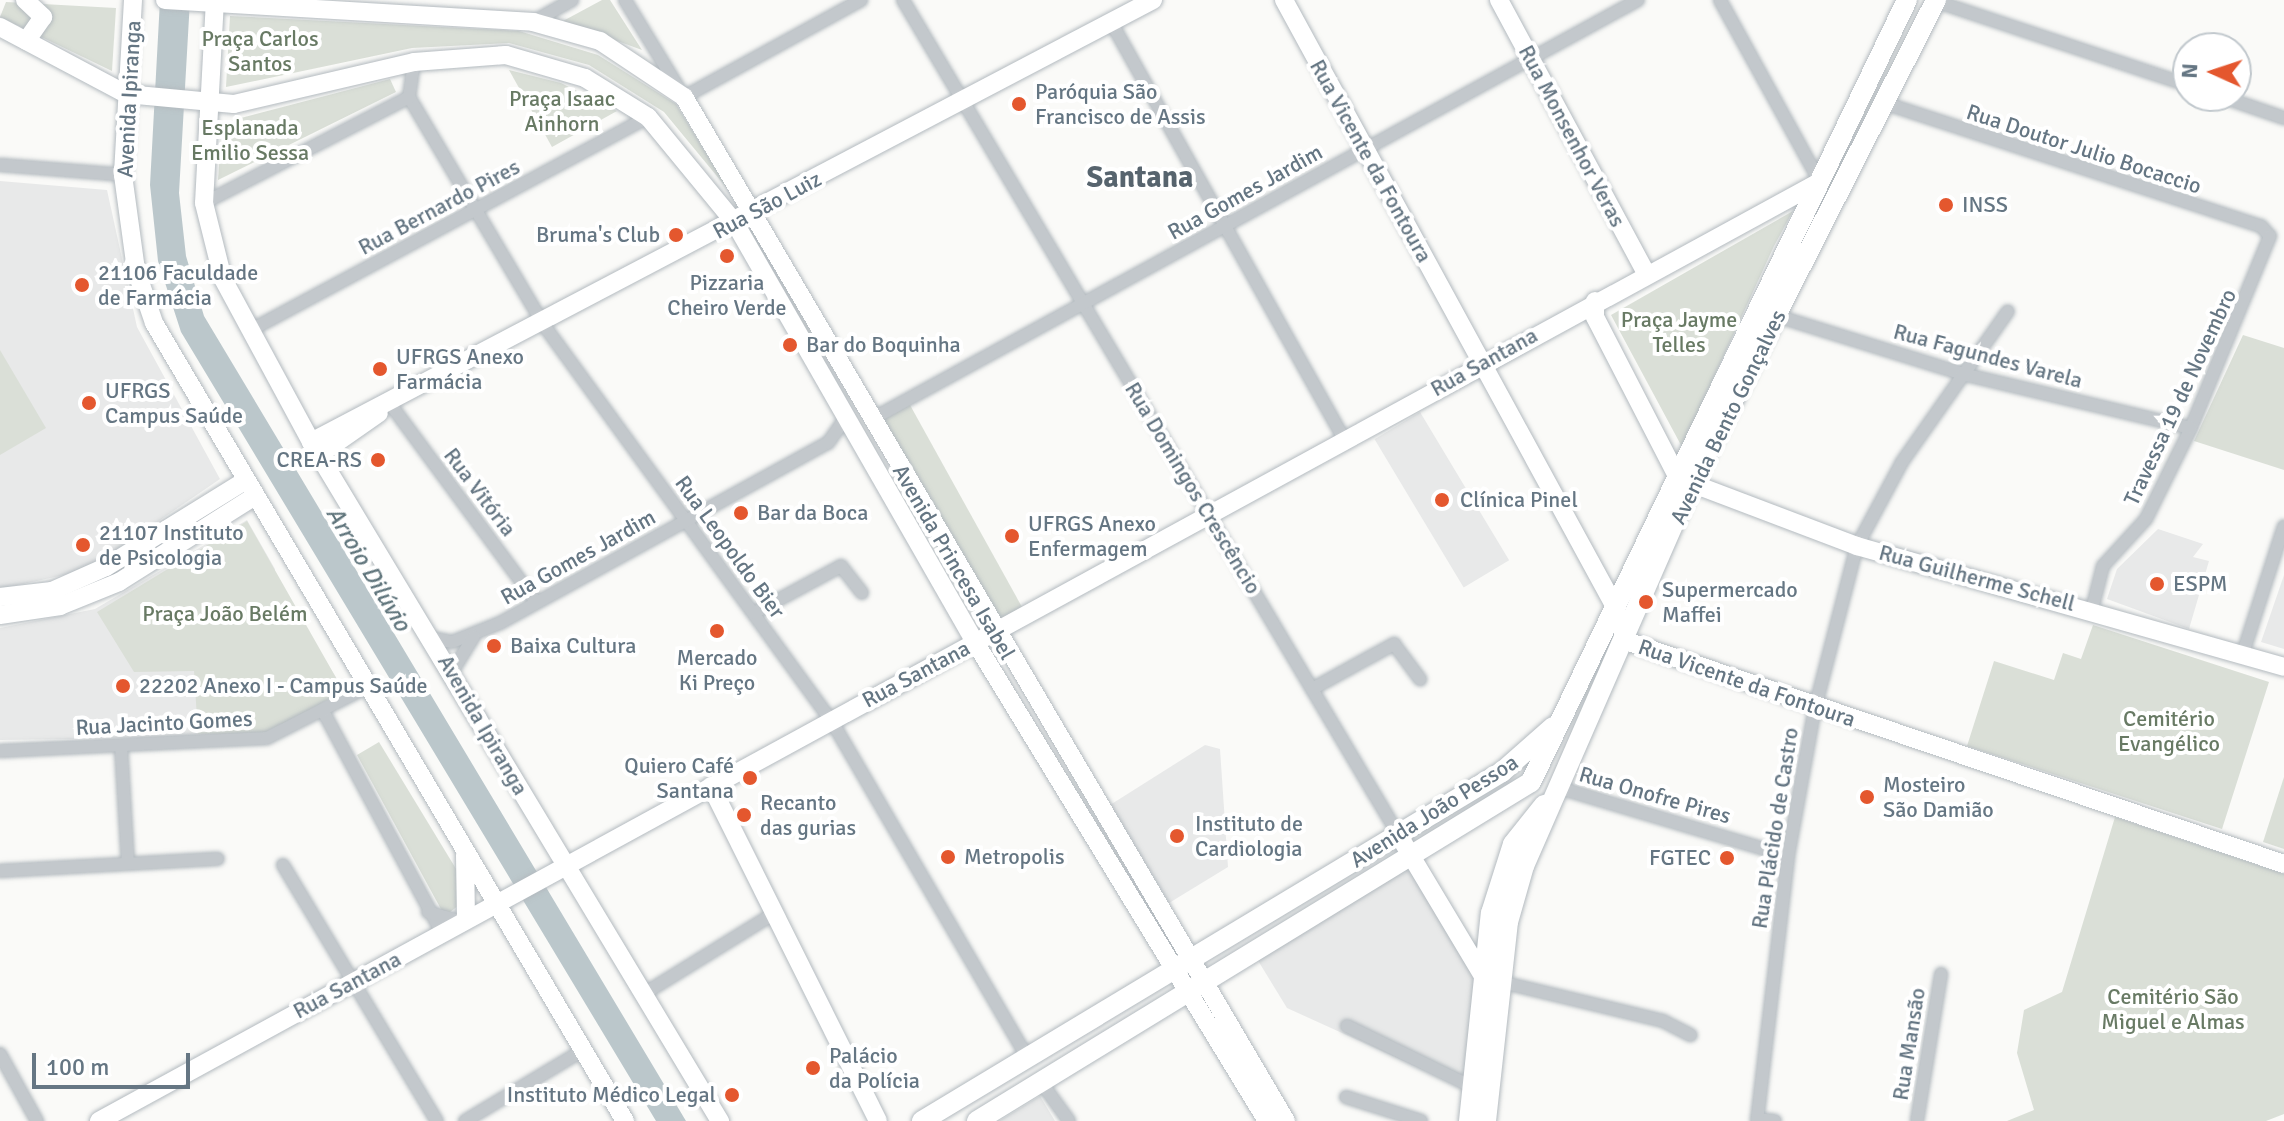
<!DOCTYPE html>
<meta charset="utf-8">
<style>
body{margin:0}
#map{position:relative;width:2284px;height:1121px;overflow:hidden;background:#fafaf8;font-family:Signika,sans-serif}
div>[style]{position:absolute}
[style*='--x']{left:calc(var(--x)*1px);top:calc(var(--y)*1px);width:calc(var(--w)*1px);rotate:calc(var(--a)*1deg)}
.built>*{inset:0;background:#e8e9e9;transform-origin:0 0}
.green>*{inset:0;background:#dadfd7;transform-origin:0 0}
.water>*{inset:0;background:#bbc7cb}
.roads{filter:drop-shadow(0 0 2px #b3babf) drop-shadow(0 0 2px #b3babf)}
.street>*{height:12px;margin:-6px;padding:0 6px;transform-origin:6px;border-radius:6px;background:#c3c8cc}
.secondary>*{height:18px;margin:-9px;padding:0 9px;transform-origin:9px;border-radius:9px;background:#fff}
.primary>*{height:20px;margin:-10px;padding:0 10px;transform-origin:10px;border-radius:10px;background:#fff}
.dots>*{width:22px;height:22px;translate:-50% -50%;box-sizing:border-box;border:4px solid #fff;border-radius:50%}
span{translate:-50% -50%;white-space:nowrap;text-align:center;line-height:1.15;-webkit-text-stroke:8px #fff;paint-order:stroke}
.park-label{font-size:22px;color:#687a64}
.poi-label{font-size:22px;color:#657683}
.left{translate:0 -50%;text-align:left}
.right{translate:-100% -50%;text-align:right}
.street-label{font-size:22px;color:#657683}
.water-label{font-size:24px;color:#60757c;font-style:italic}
.district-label{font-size:30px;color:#57646e;font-weight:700}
.north{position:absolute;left:2172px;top:32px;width:80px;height:80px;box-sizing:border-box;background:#fff;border:2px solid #c1c8cd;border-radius:50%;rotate:273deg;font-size:22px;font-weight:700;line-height:32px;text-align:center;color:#657683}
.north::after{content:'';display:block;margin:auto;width:28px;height:36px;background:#e4572e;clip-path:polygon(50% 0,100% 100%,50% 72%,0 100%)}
.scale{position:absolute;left:32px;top:1053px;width:158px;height:36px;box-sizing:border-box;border:4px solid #657683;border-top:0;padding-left:10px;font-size:24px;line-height:28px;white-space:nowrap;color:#657683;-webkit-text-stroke:6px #fff;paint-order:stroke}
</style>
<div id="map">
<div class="built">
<i style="clip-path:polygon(0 181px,107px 190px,137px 327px,220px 479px,87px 570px,0 589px)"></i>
<i style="left:1420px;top:412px;width:173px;height:53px;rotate:59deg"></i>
<i style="clip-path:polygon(247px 520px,275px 569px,274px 596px,285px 596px,344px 690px,270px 736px,0 740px,0 628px,95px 609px)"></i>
<i style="clip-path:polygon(2158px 529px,2203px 544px,2193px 557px,2209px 561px,2189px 629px,2107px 599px,2117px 569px)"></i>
<i style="clip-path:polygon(2284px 575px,2284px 649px,2261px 642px)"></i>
<i style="clip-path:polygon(1205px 745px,1220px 749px,1228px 867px,1169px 903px,1110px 805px)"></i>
<i style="clip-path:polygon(1411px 866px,1474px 976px,1463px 1088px,1287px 1008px,1257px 959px)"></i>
<i style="clip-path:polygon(1040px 1096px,1055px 1121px,999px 1121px)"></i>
</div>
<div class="green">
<i style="clip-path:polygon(602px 0,610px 0,642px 50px,563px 21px)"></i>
<i style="clip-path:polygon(6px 2px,116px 8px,112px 71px,0 17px)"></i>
<i style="clip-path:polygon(230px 16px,519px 31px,598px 55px,676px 104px,730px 192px,664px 112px,589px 65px,509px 43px,412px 48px,226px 87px)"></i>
<i style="clip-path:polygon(509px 70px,561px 83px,617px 111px,552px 147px)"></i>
<i style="clip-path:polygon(390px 79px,396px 92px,218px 180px,222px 123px)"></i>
<i style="clip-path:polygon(1793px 211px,1774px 246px,1682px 447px,1611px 315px)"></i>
<i style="clip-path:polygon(2243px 335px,2284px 348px,2284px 470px,2194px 441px)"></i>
<i style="clip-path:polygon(0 350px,46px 428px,0 455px)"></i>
<i style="left:910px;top:405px;width:231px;height:31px;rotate:61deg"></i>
<i style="clip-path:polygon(247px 521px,343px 690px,269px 735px,198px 734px,194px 671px,134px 672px,97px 612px)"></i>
<i style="clip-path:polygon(2093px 625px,2269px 682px,2222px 829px,1967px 746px,1994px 661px,2054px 680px,2063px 653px,2081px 659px)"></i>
<i style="clip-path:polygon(379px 742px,461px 877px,458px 906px,450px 912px,442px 911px,357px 755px)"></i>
<i style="clip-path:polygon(2284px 777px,2284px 849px,2263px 842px)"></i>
<i style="clip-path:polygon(2115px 817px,2284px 874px,2284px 1114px,2266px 1121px,2007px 1121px,2034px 1110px,2017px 1053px,2024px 1010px,2062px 992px)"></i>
</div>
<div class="water">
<i style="clip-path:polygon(160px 0,190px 0,179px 193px,186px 256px,204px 316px,686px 1121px,656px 1121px,181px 332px,158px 261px,150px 185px)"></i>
</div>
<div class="roads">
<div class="street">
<i style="--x:625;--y:0;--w:114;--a:58.7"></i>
<i style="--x:684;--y:97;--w:202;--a:-28.7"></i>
<i style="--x:903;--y:0;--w:970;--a:59.31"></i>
<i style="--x:1720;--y:0;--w:205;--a:61.2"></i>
<i style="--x:1935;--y:1;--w:267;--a:18.4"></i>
<i style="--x:533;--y:22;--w:45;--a:-29.4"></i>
<i style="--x:1111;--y:22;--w:479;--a:60.8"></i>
<i style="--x:414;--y:62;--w:35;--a:98"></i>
<i style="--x:409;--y:97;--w:264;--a:59.4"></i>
<i style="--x:543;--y:324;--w:490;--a:54"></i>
<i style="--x:831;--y:720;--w:390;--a:59.8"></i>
<i style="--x:2220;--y:96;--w:68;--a:19"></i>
<i style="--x:1884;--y:103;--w:397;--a:18.1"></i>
<i style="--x:2261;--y:226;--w:13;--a:48"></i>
<i style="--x:2270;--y:236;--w:208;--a:112.4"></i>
<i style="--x:2191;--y:428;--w:102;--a:116.3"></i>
<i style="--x:2146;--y:519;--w:64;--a:132.5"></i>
<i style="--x:2103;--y:566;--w:44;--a:104.3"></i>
<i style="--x:0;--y:165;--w:123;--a:4.6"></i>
<i style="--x:204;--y:203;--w:231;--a:-27.3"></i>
<i style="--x:1777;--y:316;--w:199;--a:17.3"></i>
<i style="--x:1967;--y:375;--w:230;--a:13.3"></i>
<i style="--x:249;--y:331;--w:453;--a:-28.2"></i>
<i style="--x:391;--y:405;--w:245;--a:53.6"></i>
<i style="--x:872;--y:419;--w:873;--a:-28.68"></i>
<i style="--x:754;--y:613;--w:99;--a:-28.4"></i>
<i style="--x:841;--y:566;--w:34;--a:52"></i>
<i style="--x:432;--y:638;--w:20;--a:11"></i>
<i style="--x:452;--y:642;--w:52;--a:-21.6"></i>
<i style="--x:500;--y:623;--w:374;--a:-28.8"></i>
<i style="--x:828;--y:443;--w:32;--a:-55"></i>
<i style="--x:2243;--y:653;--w:133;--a:-72.1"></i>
<i style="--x:452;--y:672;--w:42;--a:-58.6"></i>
<i style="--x:1312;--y:689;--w:94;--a:-28.8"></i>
<i style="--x:1394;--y:644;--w:44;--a:53.4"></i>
<i style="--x:323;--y:711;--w:252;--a:61.8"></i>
<i style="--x:121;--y:746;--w:117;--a:86.6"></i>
<i style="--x:0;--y:751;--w:267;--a:-2.8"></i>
<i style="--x:267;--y:738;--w:112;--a:-27"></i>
<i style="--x:1556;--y:787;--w:242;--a:16.6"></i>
<i style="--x:283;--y:865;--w:299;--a:59"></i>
<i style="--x:0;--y:871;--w:218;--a:-3.2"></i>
<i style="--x:428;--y:912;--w:35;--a:16"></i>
<i style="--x:1501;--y:982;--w:167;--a:13.5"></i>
<i style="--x:1663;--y:1021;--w:31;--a:27"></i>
<i style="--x:642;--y:995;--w:156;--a:-31.7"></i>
<i style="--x:1347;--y:1026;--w:139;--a:26"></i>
<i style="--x:0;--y:1054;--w:77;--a:61.1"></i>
<i style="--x:1041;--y:1082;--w:48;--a:54.3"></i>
<i style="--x:1346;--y:1097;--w:79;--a:17.7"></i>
<i style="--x:1757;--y:1119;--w:18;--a:6"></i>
<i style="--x:465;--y:1121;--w:138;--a:-31"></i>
<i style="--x:1757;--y:1121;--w:267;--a:-83.3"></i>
<i style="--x:1788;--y:856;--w:150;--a:-79.7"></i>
<i style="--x:1815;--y:708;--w:167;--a:-75.5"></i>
<i style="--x:1857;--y:546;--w:95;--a:-61.8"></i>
<i style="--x:1902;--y:462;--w:184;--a:-54.9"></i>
<i style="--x:1917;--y:1121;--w:149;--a:-80.7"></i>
</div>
<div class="secondary">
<i style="--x:25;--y:0;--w:25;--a:43"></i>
<i style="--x:43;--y:17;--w:29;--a:125"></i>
<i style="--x:133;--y:0;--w:175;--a:93.3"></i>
<i style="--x:123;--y:175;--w:96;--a:82.2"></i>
<i style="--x:136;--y:270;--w:56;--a:71.2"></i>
<i style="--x:154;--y:323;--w:927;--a:59.45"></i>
<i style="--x:165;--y:0;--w:369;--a:3.4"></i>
<i style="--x:533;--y:22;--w:70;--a:15.8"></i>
<i style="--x:600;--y:41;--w:101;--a:33.7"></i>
<i style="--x:684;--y:97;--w:1188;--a:59.55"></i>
<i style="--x:215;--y:0;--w:203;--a:93.1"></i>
<i style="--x:204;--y:203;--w:78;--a:76"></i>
<i style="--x:223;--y:279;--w:185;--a:61.6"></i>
<i style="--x:311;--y:442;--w:793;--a:58.94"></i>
<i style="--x:1284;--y:0;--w:689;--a:61.39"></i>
<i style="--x:1614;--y:605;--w:38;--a:72"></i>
<i style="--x:1626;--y:641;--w:695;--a:18.72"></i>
<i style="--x:1499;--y:0;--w:308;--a:61.7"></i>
<i style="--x:0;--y:27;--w:143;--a:28"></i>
<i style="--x:126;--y:94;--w:108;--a:5.3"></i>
<i style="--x:234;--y:104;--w:185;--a:-13.1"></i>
<i style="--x:414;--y:62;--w:92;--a:-4.4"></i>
<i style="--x:506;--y:55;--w:82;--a:16.2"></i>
<i style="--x:585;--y:78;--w:74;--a:31.8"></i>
<i style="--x:648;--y:117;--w:137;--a:50.6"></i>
<i style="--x:735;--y:223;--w:483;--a:60.2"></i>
<i style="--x:975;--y:642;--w:561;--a:58.63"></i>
<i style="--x:1595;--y:301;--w:16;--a:90"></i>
<i style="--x:1595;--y:317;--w:177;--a:62.7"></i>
<i style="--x:1676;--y:474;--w:17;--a:31"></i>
<i style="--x:1691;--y:483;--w:178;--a:20.8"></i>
<i style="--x:1857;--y:546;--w:444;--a:15.8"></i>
<i style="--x:311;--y:442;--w:951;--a:-27.7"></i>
<i style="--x:319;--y:455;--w:73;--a:-35"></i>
<i style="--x:0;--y:597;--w:52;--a:-6.6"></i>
<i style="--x:52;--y:591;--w:59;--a:-24"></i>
<i style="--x:106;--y:567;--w:161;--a:-31.8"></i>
<i style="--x:0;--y:615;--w:61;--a:-8.5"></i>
<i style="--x:60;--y:606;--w:64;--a:-22.1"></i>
<i style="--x:119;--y:582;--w:157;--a:-32.3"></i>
<i style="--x:711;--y:786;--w:374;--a:63.5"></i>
<i style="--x:1398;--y:834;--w:165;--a:59.1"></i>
<i style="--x:465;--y:855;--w:65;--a:89.1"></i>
<i style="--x:99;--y:1121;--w:1957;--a:-28.63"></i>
</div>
<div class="primary">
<i style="--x:922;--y:1121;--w:677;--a:-31.04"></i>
<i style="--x:1502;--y:772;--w:68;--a:-41.4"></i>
<i style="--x:977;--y:1121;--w:649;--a:-31.46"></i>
<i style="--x:1531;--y:782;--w:868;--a:-64.32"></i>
<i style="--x:1469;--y:1121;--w:209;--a:-84"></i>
<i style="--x:1491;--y:913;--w:72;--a:-72.3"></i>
<i style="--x:1513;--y:844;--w:50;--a:-51.5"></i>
<i style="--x:1486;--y:1121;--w:200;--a:-83.7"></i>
<i style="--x:1508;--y:922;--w:58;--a:-74.1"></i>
<i style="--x:1524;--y:866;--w:418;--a:-66.4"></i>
<i style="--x:1691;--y:483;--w:542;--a:-63.1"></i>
</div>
</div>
<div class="dots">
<i style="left:1019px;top:104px;background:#e4572e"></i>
<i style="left:1946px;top:205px;background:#e4572e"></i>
<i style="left:676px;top:235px;background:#e4572e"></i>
<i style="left:727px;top:256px;background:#e4572e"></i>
<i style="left:82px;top:285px;background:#e4572e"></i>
<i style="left:790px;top:345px;background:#e4572e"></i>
<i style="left:380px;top:369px;background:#e4572e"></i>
<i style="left:89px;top:403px;background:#e4572e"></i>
<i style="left:378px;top:460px;background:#e4572e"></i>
<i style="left:1442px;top:500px;background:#e4572e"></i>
<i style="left:741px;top:513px;background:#e4572e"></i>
<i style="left:1012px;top:536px;background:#e4572e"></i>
<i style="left:83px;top:545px;background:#e4572e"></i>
<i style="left:2157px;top:584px;background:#e4572e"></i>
<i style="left:1646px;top:602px;background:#e4572e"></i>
<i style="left:717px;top:631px;background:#e4572e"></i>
<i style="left:494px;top:646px;background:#e4572e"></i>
<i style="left:123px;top:686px;background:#e4572e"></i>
<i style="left:750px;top:778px;background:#e4572e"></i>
<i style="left:1867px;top:797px;background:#e4572e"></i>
<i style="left:744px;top:815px;background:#e4572e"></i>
<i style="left:1177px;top:836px;background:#e4572e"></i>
<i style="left:948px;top:857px;background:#e4572e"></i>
<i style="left:1727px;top:858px;background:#e4572e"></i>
<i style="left:813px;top:1068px;background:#e4572e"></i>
<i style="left:732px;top:1095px;background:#e4572e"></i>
</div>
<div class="park-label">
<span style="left:260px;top:51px">Praça Carlos<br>Santos</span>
<span style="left:562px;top:111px">Praça Isaac<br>Ainhorn</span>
<span style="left:250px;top:140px">Esplanada<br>Emilio Sessa</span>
<span style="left:1679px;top:332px">Praça Jayme<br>Telles</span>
<span style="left:225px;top:614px">Praça João Belém</span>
<span style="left:2169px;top:731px">Cemitério<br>Evangélico</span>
<span style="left:2173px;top:1009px">Cemitério São<br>Miguel e Almas</span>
</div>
<div class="poi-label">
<span class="left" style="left:1035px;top:104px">Paróquia São<br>Francisco de Assis</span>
<span class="left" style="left:1962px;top:205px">INSS</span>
<span class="right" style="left:660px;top:235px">Bruma's Club</span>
<span class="left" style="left:98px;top:285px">21106 Faculdade<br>de Farmácia</span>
<span style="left:727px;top:295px">Pizzaria<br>Cheiro Verde</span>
<span class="left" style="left:806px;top:345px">Bar do Boquinha</span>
<span class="left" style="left:396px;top:369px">UFRGS Anexo<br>Farmácia</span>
<span class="left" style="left:105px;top:403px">UFRGS<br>Campus Saúde</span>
<span class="right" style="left:362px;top:460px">CREA-RS</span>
<span class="left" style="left:1460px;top:500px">Clínica Pinel</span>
<span class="left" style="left:757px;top:513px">Bar da Boca</span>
<span class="left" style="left:1028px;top:536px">UFRGS Anexo<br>Enfermagem</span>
<span class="left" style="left:99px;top:545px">21107 Instituto<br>de Psicologia</span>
<span class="left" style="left:2173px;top:584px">ESPM</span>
<span class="left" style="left:1662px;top:602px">Supermercado<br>Maffei</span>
<span class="left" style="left:510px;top:646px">Baixa Cultura</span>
<span style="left:717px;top:670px">Mercado<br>Ki Preço</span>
<span class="left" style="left:139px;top:686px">22202 Anexo I - Campus Saúde</span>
<span class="right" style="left:734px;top:778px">Quiero Café<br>Santana</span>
<span class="left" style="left:1883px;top:797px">Mosteiro<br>São Damião</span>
<span class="left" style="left:760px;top:815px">Recanto<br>das gurias</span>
<span class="left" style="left:1195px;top:836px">Instituto de<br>Cardiologia</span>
<span class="left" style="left:964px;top:857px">Metropolis</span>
<span class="right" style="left:1711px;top:858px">FGTEC</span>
<span class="left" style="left:829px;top:1068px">Palácio<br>da Polícia</span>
<span class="right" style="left:716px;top:1095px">Instituto Médico Legal</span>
</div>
<div class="street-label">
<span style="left:129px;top:99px;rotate:-87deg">Avenida Ipiranga</span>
<span style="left:1572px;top:136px;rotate:62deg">Rua Monsenhor Veras</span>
<span style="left:2084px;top:149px;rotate:18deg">Rua Doutor Julio Bocaccio</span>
<span style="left:1371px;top:161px;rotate:61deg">Rua Vicente da Fontoura</span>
<span style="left:1245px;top:192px;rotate:-29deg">Rua Gomes Jardim</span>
<span style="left:767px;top:205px;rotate:-28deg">Rua São Luiz</span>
<span style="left:439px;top:207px;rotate:-28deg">Rua Bernardo Pires</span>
<span style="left:1988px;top:356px;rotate:15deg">Rua Fagundes Varela</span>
<span style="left:1484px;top:362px;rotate:-29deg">Rua Santana</span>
<span style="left:2180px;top:397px;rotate:-65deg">Travessa 19 de Novembro</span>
<span style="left:1728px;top:417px;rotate:-64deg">Avenida Bento Gonçalves</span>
<span style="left:1193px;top:488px;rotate:59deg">Rua Domingos Crescêncio</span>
<span style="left:480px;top:492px;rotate:53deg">Rua Vitória</span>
<span style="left:730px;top:547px;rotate:54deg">Rua Leopoldo Bier</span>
<span style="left:578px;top:557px;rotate:-29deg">Rua Gomes Jardim</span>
<span style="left:954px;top:562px;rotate:60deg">Avenida Princesa Isabel</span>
<span style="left:1977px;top:578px;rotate:15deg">Rua Guilherme Schell</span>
<span style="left:916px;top:674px;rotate:-28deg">Rua Santana</span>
<span style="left:1747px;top:683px;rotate:19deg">Rua Vicente da Fontoura</span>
<span style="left:164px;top:723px;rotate:-3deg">Rua Jacinto Gomes</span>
<span style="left:483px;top:725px;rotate:60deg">Avenida Ipiranga</span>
<span style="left:1655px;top:795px;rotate:16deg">Rua Onofre Pires</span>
<span style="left:1434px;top:811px;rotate:-32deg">Avenida João Pessoa</span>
<span style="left:1775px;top:828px;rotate:-81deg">Rua Plácido de Castro</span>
<span style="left:347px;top:985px;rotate:-28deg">Rua Santana</span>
<span style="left:1909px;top:1044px;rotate:-81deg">Rua Mansão</span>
</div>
<div class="water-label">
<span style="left:368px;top:569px;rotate:59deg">Arroio Dilúvio</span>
</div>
<div class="district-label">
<span style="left:1140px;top:178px">Santana</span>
</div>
<div class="north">N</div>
<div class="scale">100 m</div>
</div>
